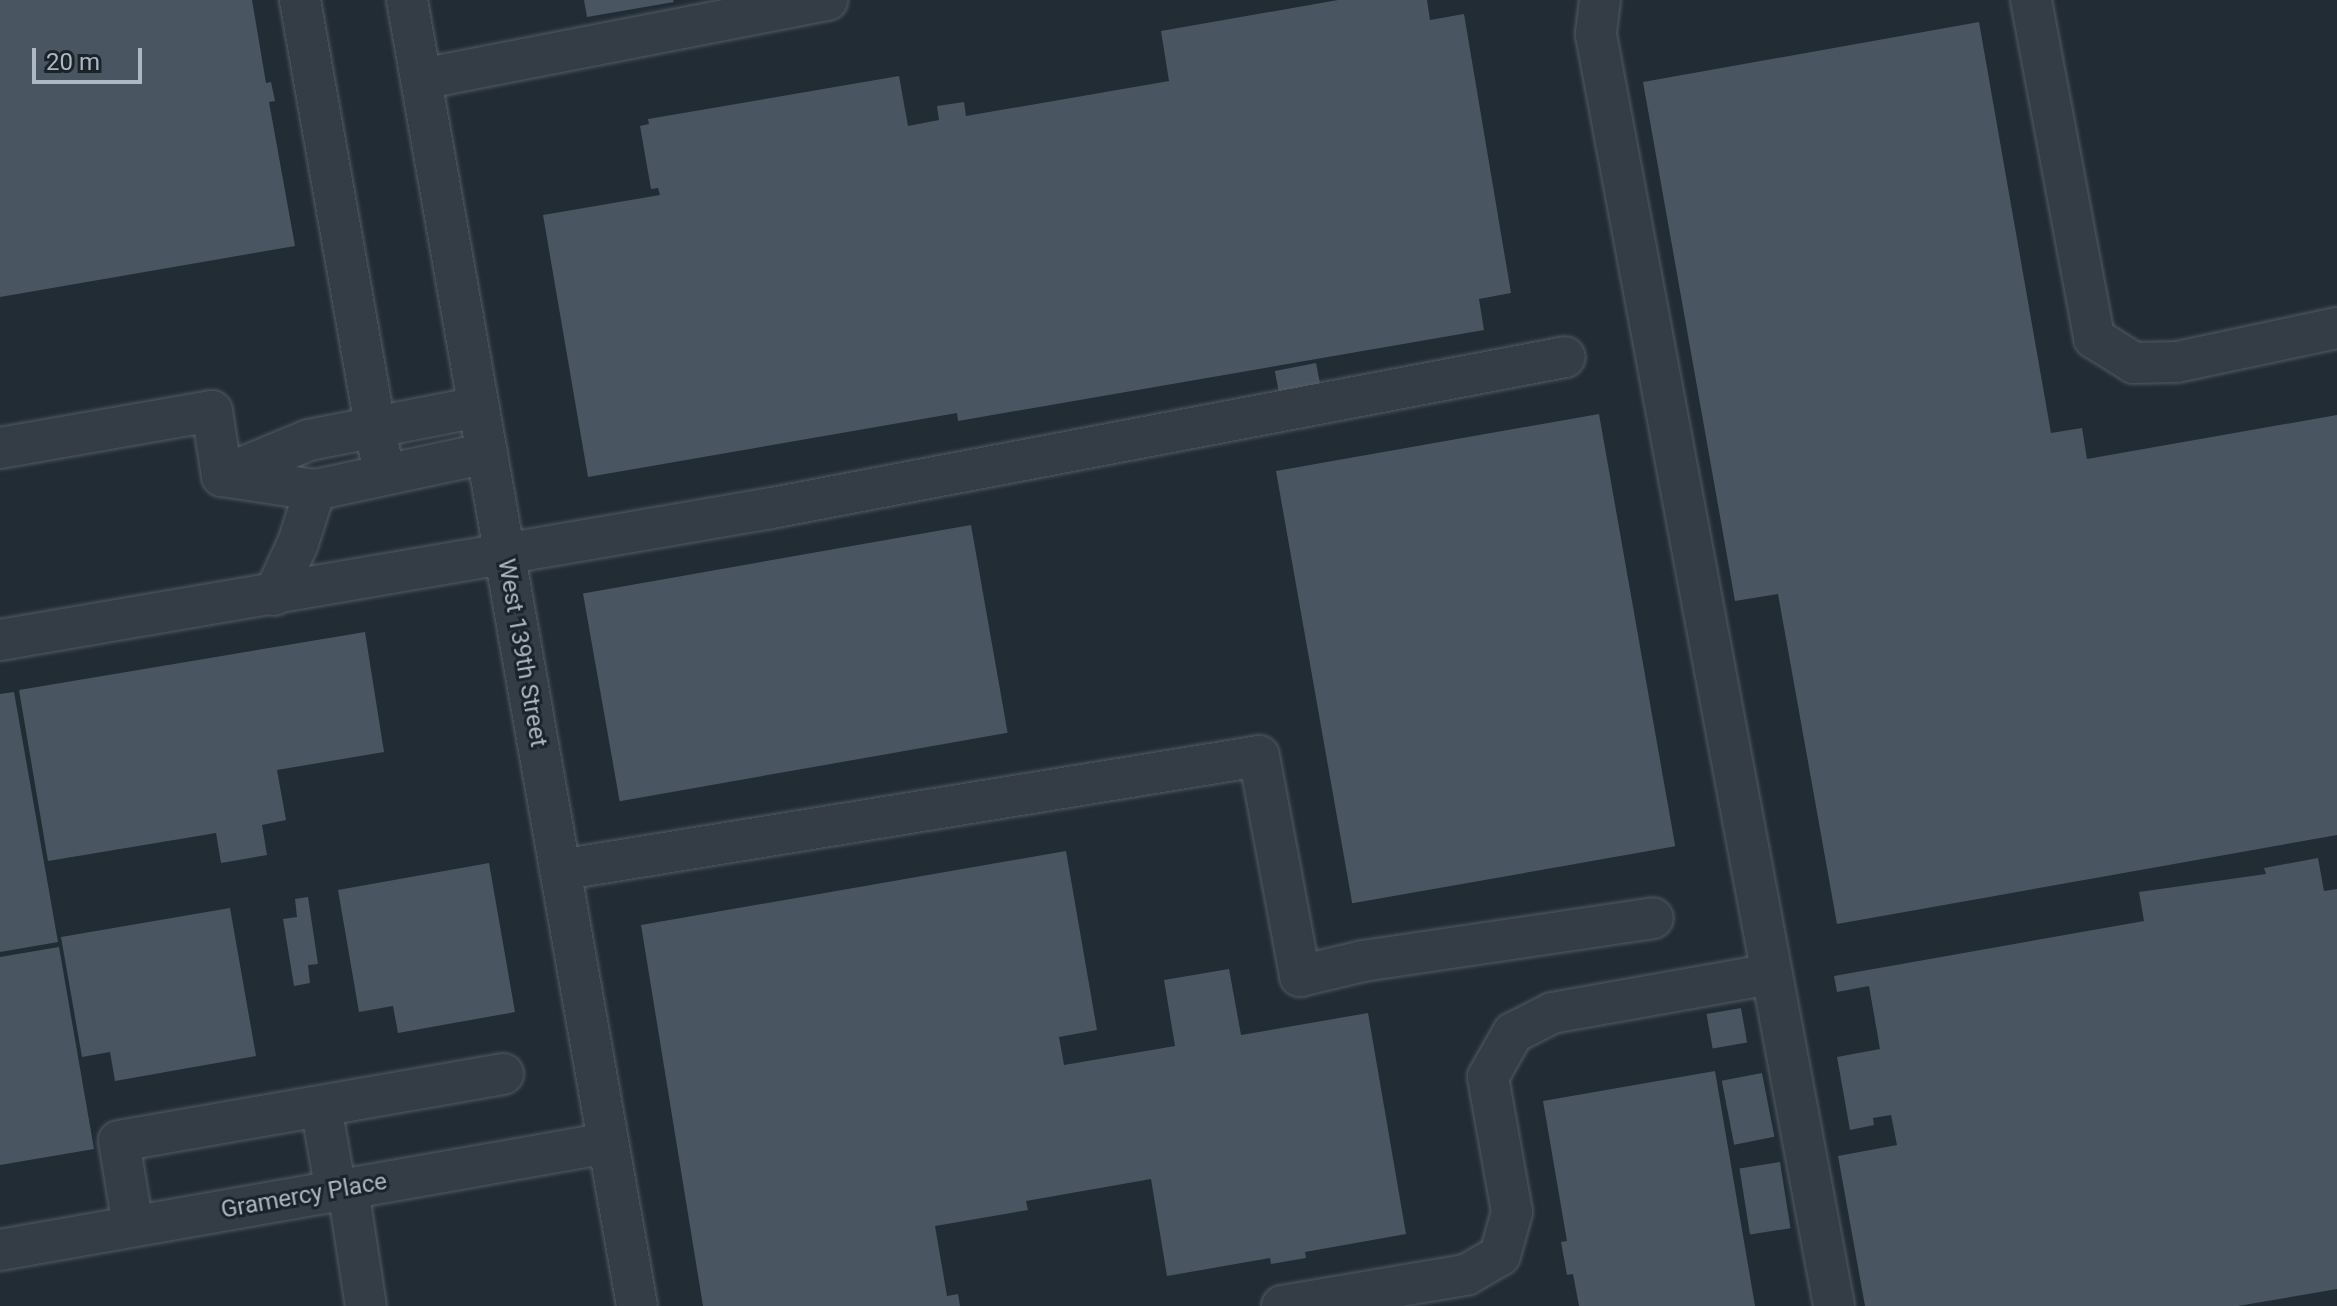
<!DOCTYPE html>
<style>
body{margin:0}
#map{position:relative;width:2337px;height:1306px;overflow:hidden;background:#212c35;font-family:Roboto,sans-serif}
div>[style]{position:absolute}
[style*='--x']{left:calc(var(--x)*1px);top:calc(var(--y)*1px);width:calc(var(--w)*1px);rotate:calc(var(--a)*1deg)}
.building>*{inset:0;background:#495661;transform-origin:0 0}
.roads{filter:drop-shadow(0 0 2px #525b64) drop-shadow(0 0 2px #525b64)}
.minor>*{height:40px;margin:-20px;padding:0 20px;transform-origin:20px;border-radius:20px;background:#343d46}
span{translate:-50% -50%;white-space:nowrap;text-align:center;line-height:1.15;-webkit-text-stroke:6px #1a222a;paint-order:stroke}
.street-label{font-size:24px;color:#aeb8c3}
.scale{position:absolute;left:32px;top:48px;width:110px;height:36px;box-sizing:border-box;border:4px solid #aeb8c3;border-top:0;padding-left:10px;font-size:24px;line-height:28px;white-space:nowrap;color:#aeb8c3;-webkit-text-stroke:6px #1a222a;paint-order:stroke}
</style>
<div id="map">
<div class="building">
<i style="clip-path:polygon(0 0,252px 0,266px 83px,271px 82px,275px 101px,269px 102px,295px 246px,0 297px)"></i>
<i style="clip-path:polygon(584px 0,673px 0,674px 2px,587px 17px)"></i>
<i style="clip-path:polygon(1338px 0,1427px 0,1430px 20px,1464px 14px,1511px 293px,1479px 299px,1484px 330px,958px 421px,957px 413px,588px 477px,543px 215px,660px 195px,658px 188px,651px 189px,640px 126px,649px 124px,648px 119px,899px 76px,908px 126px,939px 120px,937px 106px,964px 102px,966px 116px,1169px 81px,1161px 31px)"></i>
<i style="clip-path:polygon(1979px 22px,2051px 433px,2082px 428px,2087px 459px,2337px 415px,2337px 835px,1837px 924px,1778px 594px,1735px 601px,1643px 82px)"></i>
<i style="left:1316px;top:363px;width:26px;height:42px;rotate:79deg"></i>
<i style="left:1599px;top:414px;width:439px;height:328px;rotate:80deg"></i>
<i style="left:971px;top:525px;width:211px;height:394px;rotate:80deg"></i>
<i style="clip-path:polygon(365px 632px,384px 752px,277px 770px,286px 820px,262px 825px,267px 855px,221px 863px,216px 833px,48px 861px,19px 690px)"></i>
<i style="clip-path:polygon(14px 692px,58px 942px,0 952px,0 694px)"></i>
<i style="clip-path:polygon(1066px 851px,1097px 1030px,1059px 1037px,1064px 1065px,1175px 1046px,1164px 980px,1229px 969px,1241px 1035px,1368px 1013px,1406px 1234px,1305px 1252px,1306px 1258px,1271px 1264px,1270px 1258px,1167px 1276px,1151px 1179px,1026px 1201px,1028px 1210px,935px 1226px,947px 1296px,958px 1294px,960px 1306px,703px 1306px,641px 925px)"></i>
<i style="clip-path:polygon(2318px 858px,2324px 891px,2337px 889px,2337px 1289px,2238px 1306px,1865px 1306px,1838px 1156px,1897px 1145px,1891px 1115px,1873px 1118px,1874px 1125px,1850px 1130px,1837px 1057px,1880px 1049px,1869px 986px,1837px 992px,1834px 976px,2144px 921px,2139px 892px,2266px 874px,2264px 868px)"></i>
<i style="clip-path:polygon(489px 863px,515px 1012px,398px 1033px,393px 1006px,359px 1012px,338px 890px)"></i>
<i style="clip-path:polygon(308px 897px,318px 964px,308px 965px,310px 983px,294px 986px,283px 919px,297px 917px,295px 899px)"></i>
<i style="clip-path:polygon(230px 908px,256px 1056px,115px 1081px,110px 1052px,82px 1057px,61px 937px)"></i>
<i style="clip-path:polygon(59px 947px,94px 1149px,0 1165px,0 957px)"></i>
<i style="left:1741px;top:1008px;width:35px;height:35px;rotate:80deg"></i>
<i style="clip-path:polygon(1715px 1071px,1755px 1306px,1579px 1306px,1573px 1274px,1567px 1275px,1561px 1242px,1567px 1241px,1543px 1101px)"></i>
<i style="left:1762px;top:1073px;width:65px;height:41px;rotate:79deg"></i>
<i style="left:1780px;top:1162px;width:67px;height:41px;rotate:81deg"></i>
</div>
<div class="roads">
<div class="minor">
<i style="--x:300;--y:0;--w:482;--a:80"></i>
<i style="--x:407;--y:0;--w:1326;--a:80.01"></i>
<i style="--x:1600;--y:0;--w:35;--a:97"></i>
<i style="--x:1596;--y:35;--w:1293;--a:79.39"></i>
<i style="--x:2031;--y:0;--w:344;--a:79.4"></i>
<i style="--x:2094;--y:338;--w:47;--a:32"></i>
<i style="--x:2134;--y:363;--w:43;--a:-1.3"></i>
<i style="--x:2177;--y:362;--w:164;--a:-12"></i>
<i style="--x:421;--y:79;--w:414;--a:-11"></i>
<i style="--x:0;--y:448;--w:215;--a:-9.9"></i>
<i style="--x:212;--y:411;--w:66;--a:81.3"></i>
<i style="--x:222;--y:476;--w:94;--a:8.6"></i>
<i style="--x:315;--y:490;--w:176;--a:-12.1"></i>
<i style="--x:222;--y:476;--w:94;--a:-22.5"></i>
<i style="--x:309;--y:440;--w:173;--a:-11"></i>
<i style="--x:274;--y:595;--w:57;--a:-65.2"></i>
<i style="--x:298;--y:543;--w:56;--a:-72.2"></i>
<i style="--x:0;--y:640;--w:783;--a:-9.7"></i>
<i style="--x:772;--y:508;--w:807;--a:-10.78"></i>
<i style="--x:560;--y:870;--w:708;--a:-9.26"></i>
<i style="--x:1259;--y:756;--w:224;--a:79.4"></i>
<i style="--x:1300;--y:976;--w:65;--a:-13.4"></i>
<i style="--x:1363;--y:961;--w:293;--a:-8.4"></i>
<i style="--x:321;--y:1107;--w:85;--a:79.9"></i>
<i style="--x:348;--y:1189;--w:118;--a:81.3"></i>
<i style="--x:133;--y:1226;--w:86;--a:-99.4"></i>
<i style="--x:119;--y:1141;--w:390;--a:-9.9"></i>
<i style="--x:0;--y:1250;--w:617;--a:-9.98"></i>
<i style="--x:1282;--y:1306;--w:187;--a:-9.6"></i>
<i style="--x:1466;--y:1275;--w:39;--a:-30"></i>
<i style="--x:1500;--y:1255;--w:45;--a:-74.4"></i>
<i style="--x:1512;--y:1212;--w:137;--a:-100.1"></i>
<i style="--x:1488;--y:1077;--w:51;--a:-60.4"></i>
<i style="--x:1513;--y:1033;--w:44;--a:-27.1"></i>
<i style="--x:1552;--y:1013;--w:223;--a:-10.1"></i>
</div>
</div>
<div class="street-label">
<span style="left:522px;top:653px;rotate:80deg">West 139th Street</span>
<span style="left:304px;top:1196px;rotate:-10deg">Gramercy Place</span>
</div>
<div class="scale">20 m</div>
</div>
